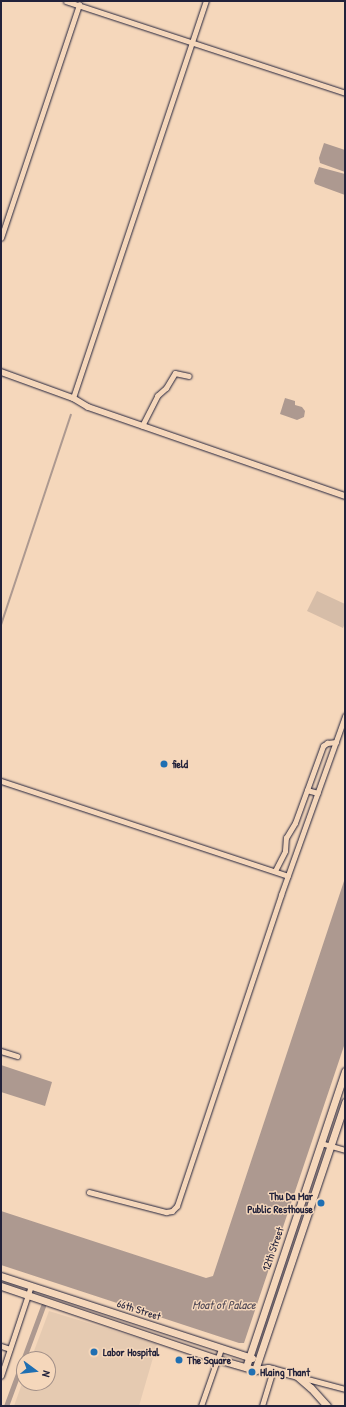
<!DOCTYPE html>
<style>
body{margin:0}
#map{position:relative;width:346px;height:1407px;overflow:hidden;background:#f5d7bb;font-family:"Patrick Hand",sans-serif}
div>[style]{position:absolute}
[style*='--x']{left:calc(var(--x)*1px);top:calc(var(--y)*1px);width:calc(var(--w)*1px);rotate:calc(var(--a)*1deg)}
.built>*{inset:0;background:#e5cab1}
.green>*{inset:0;background:#d6bda8}
.water>*{inset:0;background:#ad9990}
.stream>*{height:1.5px;margin:-0.75px;padding:0 0.75px;transform-origin:0.75px;border-radius:0.75px;background:#ad9990}
.canal>*{height:5px;margin:-2.5px;padding:0 2.5px;transform-origin:2.5px;border-radius:2.5px;background:#ad9990}
.roads{filter:drop-shadow(0 0 1px #22223b) drop-shadow(0 0 1px #22223b)}
.minor>*{height:4.5px;margin:-2.25px;padding:0 2.25px;transform-origin:2.25px;border-radius:2.25px;background:#f5d7bb}
.tertiary>*{height:6px;margin:-3px;padding:0 3px;transform-origin:3px;border-radius:3px;background:#f5d7bb}
.secondary>*{height:7px;margin:-3.5px;padding:0 3.5px;transform-origin:3.5px;border-radius:3.5px;background:#f5d7bb}
.primary>*{height:7px;margin:-3.5px;padding:0 3.5px;transform-origin:3.5px;border-radius:3.5px;background:#f5d7bb}
.dots>*{width:11px;height:11px;translate:-50% -50%;box-sizing:border-box;border:2px solid #f5d7bb;border-radius:50%}
span{translate:-50% -50%;white-space:nowrap;text-align:center;line-height:1.15;-webkit-text-stroke:3px #f5d7bb;paint-order:stroke}
.poi-label{font-size:11px;color:#22223b;font-weight:700}
.left{translate:0 -50%;text-align:left}
.right{translate:-100% -50%;text-align:right}
.street-label{font-size:11px;color:#22223b}
.water-label{font-size:12px;color:#4c4654;font-style:italic}
.frame{position:absolute;inset:0;border:2px solid #22223b;pointer-events:none}
.north{position:absolute;left:16px;top:1351px;width:40px;height:40px;box-sizing:border-box;background:#f5d7bb;border:1px solid #a18f88;border-radius:50%;rotate:105deg;font-size:11px;font-weight:700;line-height:16px;text-align:center;color:#22223b}
.north::after{content:'';display:block;margin:auto;width:14px;height:18px;background:#1f6fb2;clip-path:polygon(50% 0,100% 100%,50% 72%,0 100%)}
</style>
<div id="map">
<div class="built">
<i style="clip-path:polygon(49px 1311px,157px 1344px,139px 1406px,14px 1406px,24px 1378px,24px 1383px,48px 1383px,48px 1359px,31px 1359px)"></i>
</div>
<div class="green">
<i style="clip-path:polygon(317px 591px,345px 604px,345px 623px,343px 628px,307px 611px)"></i>
</div>
<div class="water">
<i style="clip-path:polygon(324px 143px,345px 150px,345px 172px,320px 163px,319px 158px)"></i>
<i style="clip-path:polygon(319px 167px,345px 174px,345px 195px,315px 184px,314px 181px)"></i>
<i style="clip-path:polygon(285px 398px,295px 401px,295px 405px,302px 407px,305px 411px,304px 417px,297px 420px,280px 414px)"></i>
<i style="clip-path:polygon(345px 878px,345px 1043px,244px 1343px,239px 1343px,1px 1265px,1px 1211px,206px 1278px,213px 1276px)"></i>
<i style="clip-path:polygon(1px 1065px,52px 1082px,45px 1106px,1px 1092px)"></i>
</div>
<div class="stream">
<i style="--x:1;--y:625;--w:221;--a:-71.6"></i>
</div>
<div class="canal">
<i style="--x:6;--y:1406;--w:107;--a:-69.7"></i>
</div>
<div class="roads">
<div class="minor">
<i style="--x:66;--y:1;--w:294;--a:18.2"></i>
<i style="--x:1;--y:238;--w:246;--a:-71.5"></i>
<i style="--x:73;--y:398;--w:419;--a:-71.5"></i>
<i style="--x:142;--y:426;--w:34;--a:-63"></i>
<i style="--x:157;--y:396;--w:12;--a:-42"></i>
<i style="--x:166;--y:388;--w:17;--a:-59"></i>
<i style="--x:175;--y:373;--w:14;--a:12"></i>
<i style="--x:1;--y:781;--w:302;--a:18.3"></i>
<i style="--x:307;--y:790;--w:11;--a:15"></i>
<i style="--x:275;--y:871;--w:22;--a:-63"></i>
<i style="--x:285;--y:851;--w:13;--a:-86"></i>
<i style="--x:286;--y:838;--w:17;--a:-59"></i>
<i style="--x:295;--y:823;--w:82;--a:-70"></i>
<i style="--x:323;--y:746;--w:5;--a:-37"></i>
<i style="--x:327;--y:743;--w:9;--a:-6"></i>
<i style="--x:1;--y:1051;--w:17;--a:17"></i>
<i style="--x:321;--y:1143;--w:25;--a:16"></i>
<i style="--x:89;--y:1192;--w:80;--a:14.6"></i>
<i style="--x:166;--y:1212;--w:6;--a:-9"></i>
<i style="--x:172;--y:1211;--w:7;--a:-45"></i>
<i style="--x:177;--y:1206;--w:328;--a:-71.5"></i>
<i style="--x:281;--y:895;--w:190;--a:-70.3"></i>
<i style="--x:1;--y:1346;--w:9;--a:18"></i>
<i style="--x:1;--y:1376;--w:95;--a:-71.6"></i>
<i style="--x:300;--y:1377;--w:47;--a:14.9"></i>
<i style="--x:201;--y:1406;--w:60;--a:-70.7"></i>
<i style="--x:262;--y:1406;--w:39;--a:-73"></i>
</div>
<div class="tertiary">
<i style="--x:1;--y:372;--w:77;--a:19.9"></i>
<i style="--x:73;--y:398;--w:17;--a:31"></i>
<i style="--x:88;--y:407;--w:272;--a:19.1"></i>
</div>
<div class="secondary">
<i style="--x:255;--y:1370;--w:13;--a:-9"></i>
<i style="--x:268;--y:1368;--w:30;--a:15"></i>
<i style="--x:297;--y:1376;--w:18;--a:41"></i>
<i style="--x:311;--y:1388;--w:24;--a:48"></i>
</div>
<div class="primary">
<i style="--x:1;--y:1276;--w:264;--a:18.1"></i>
<i style="--x:1;--y:1286;--w:228;--a:18.7"></i>
<i style="--x:217;--y:1359;--w:40;--a:16"></i>
<i style="--x:255;--y:1370;--w:283;--a:-71.4"></i>
<i style="--x:246;--y:1367;--w:312;--a:-71.5"></i>
</div>
</div>
<div class="dots">
<i style="left:164px;top:764px;background:#1f6fb2"></i>
<i style="left:321px;top:1203px;background:#1f6fb2"></i>
<i style="left:94px;top:1352px;background:#1f6fb2"></i>
<i style="left:179px;top:1360px;background:#1f6fb2"></i>
<i style="left:252px;top:1372px;background:#1f6fb2"></i>
</div>
<div class="poi-label">
<span class="left" style="left:172px;top:764px">field</span>
<span class="right" style="left:313px;top:1203px">Thu Da Mar<br>Public Resthouse</span>
<span class="left" style="left:103px;top:1352px">Labor Hospital</span>
<span class="left" style="left:187px;top:1360px">The Square</span>
<span class="left" style="left:260px;top:1372px">Hlaing Thant</span>
</div>
<div class="street-label">
<span style="left:273px;top:1249px;rotate:-71deg">12th Street</span>
<span style="left:139px;top:1310px;rotate:18deg">66th Street</span>
</div>
<div class="water-label">
<span style="left:224px;top:1305px">Moat of Palace</span>
</div>
<div class="frame"></div>
<div class="north">N</div>
</div>
